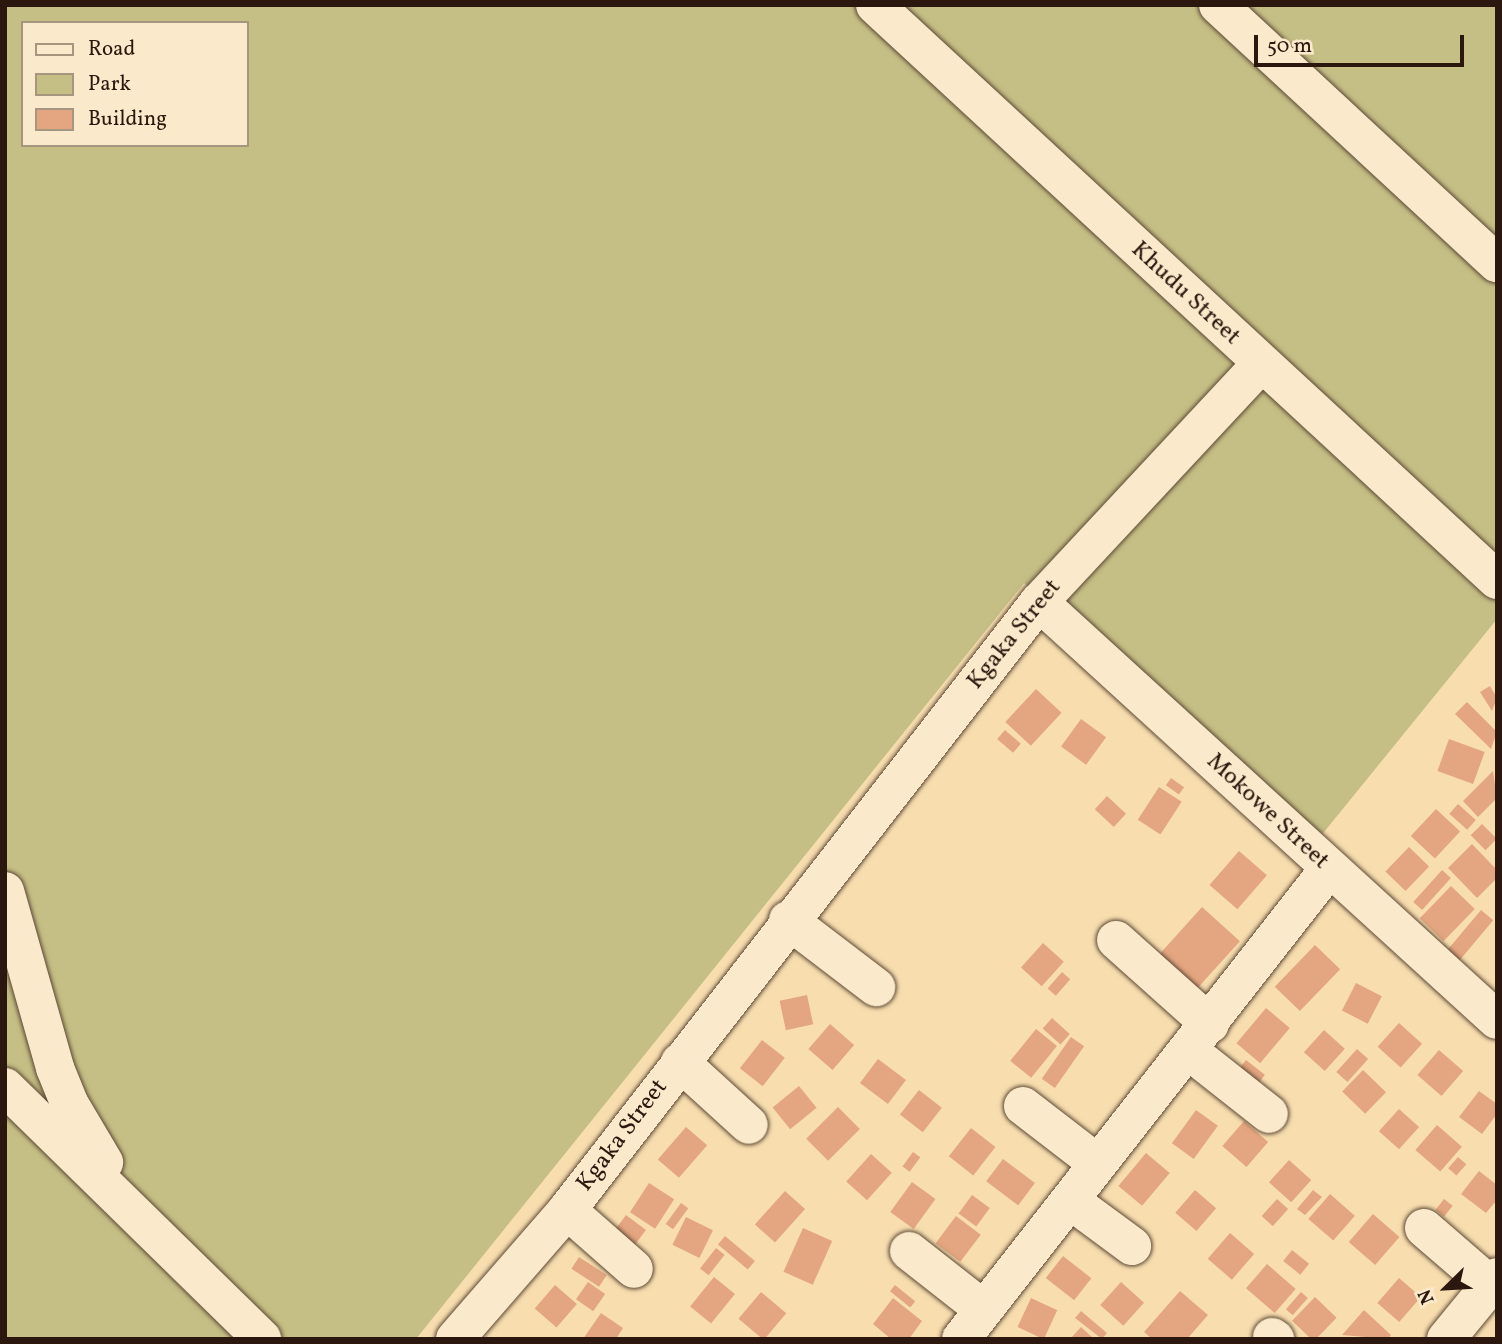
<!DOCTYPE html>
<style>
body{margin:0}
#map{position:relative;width:1502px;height:1344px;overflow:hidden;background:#f8deaf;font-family:Vollkorn,serif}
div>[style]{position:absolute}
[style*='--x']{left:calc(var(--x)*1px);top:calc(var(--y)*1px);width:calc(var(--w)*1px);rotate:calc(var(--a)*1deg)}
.green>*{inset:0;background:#c5bf85}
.building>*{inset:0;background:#e4a680;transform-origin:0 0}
.roads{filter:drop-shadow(0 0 2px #5e4936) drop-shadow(0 0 2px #5e4936)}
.minor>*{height:38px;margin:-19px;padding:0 19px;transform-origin:19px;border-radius:19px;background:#faeacb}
span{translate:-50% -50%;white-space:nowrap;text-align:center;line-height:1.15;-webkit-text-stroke:5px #faeacb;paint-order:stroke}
.street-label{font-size:24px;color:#2b170e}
.frame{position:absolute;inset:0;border:7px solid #2b170e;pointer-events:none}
.legend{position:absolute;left:21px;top:21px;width:228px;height:126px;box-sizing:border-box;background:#faeacb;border:2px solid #a7967f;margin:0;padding:9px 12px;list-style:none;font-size:21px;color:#2b170e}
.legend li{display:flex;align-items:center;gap:14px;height:35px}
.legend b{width:35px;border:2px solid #a7967f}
.north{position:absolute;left:1411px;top:1253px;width:70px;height:70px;-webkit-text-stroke:5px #faeacb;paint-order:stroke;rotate:246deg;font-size:19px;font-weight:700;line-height:28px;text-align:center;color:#2b170e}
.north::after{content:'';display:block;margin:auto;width:24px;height:32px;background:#2b170e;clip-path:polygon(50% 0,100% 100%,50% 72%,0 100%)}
.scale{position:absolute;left:1254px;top:35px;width:210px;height:32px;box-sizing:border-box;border:4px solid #2b170e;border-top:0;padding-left:9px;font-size:21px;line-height:24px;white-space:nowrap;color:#2b170e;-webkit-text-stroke:5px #faeacb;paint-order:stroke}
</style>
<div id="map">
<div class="green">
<i style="clip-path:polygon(evenodd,5px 5px,1497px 5px,1497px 619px,1320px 837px,1024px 583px,416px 1339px,5px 1339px,5px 5px,23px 23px,247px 23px,247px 145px,23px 145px,23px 23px)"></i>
</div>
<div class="building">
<i style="clip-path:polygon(1490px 686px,1497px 698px,1492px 711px,1480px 692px)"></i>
<i style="left:1036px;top:689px;width:35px;height:45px;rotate:43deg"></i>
<i style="clip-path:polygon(1467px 702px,1497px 732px,1491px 749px,1455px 714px)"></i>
<i style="left:1081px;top:719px;width:31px;height:34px;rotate:36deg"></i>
<i style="left:1005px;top:730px;width:21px;height:12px;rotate:41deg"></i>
<i style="left:1449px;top:739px;width:38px;height:34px;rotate:20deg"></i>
<i style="clip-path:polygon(1493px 771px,1497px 798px,1478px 817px,1463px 801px)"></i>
<i style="left:1171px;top:778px;width:16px;height:9px;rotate:35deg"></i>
<i style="left:1159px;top:787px;width:27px;height:39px;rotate:33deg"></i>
<i style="left:1107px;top:796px;width:26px;height:18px;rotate:43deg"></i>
<i style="left:1458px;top:804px;width:24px;height:13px;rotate:42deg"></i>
<i style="left:1436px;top:809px;width:33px;height:37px;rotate:43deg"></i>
<i style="left:1482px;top:824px;width:21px;height:16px;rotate:45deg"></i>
<i style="clip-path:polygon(1472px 844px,1497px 870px,1497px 878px,1477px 898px,1448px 868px)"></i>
<i style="left:1409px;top:847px;width:28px;height:34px;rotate:44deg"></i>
<i style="left:1239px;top:851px;width:37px;height:45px;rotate:41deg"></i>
<i style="left:1442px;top:870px;width:12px;height:43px;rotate:42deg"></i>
<i style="left:1451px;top:886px;width:33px;height:45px;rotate:44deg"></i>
<i style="left:1202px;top:907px;width:51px;height:74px;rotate:42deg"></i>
<i style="left:1481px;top:910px;width:16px;height:65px;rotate:40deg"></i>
<i style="left:1043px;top:943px;width:28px;height:33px;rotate:42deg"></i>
<i style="left:1315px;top:945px;width:35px;height:58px;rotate:44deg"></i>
<i style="left:1062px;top:972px;width:11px;height:22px;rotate:41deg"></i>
<i style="left:1356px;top:983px;width:29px;height:31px;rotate:27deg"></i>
<i style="left:807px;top:995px;width:30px;height:28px;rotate:78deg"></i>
<i style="left:1266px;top:1008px;width:31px;height:46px;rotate:40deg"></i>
<i style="left:1052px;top:1018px;width:24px;height:14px;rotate:42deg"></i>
<i style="left:1399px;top:1023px;width:31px;height:32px;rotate:42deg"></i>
<i style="left:830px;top:1024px;width:32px;height:33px;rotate:41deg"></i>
<i style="left:1036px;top:1029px;width:27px;height:41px;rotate:39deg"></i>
<i style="left:1324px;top:1030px;width:28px;height:30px;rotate:42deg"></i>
<i style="left:1071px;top:1037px;width:16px;height:51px;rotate:35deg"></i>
<i style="left:762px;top:1040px;width:29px;height:36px;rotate:38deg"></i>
<i style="left:1357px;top:1049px;width:15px;height:31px;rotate:42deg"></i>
<i style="left:1439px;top:1050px;width:32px;height:33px;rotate:41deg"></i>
<i style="left:878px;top:1059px;width:35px;height:30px;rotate:37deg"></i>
<i style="left:1246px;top:1060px;width:24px;height:15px;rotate:38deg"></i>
<i style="left:1363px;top:1070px;width:32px;height:30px;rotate:44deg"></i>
<i style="left:799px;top:1086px;width:28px;height:34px;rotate:51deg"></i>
<i style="left:919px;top:1090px;width:29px;height:31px;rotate:38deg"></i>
<i style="clip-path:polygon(1479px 1091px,1497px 1104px,1497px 1114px,1482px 1134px,1459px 1117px)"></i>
<i style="left:838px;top:1107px;width:31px;height:45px;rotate:45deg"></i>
<i style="left:1399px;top:1109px;width:27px;height:30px;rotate:42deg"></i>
<i style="left:1196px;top:1110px;width:27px;height:41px;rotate:36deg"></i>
<i style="left:1244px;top:1121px;width:32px;height:33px;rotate:41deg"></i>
<i style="left:1437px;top:1125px;width:33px;height:33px;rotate:41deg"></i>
<i style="left:686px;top:1127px;width:28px;height:43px;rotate:41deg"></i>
<i style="left:971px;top:1128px;width:31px;height:36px;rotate:38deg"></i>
<i style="left:913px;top:1152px;width:9px;height:18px;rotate:36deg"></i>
<i style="left:1146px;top:1153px;width:31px;height:43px;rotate:40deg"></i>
<i style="left:871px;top:1154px;width:28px;height:37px;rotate:42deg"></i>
<i style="left:1458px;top:1157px;width:11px;height:15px;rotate:41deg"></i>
<i style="left:1003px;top:1159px;width:40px;height:28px;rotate:37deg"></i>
<i style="left:1289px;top:1160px;width:30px;height:30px;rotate:42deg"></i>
<i style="clip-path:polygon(1479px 1171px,1497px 1185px,1497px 1200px,1486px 1213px,1461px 1194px)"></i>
<i style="left:912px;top:1182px;width:29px;height:37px;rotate:36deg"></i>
<i style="left:649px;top:1183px;width:30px;height:35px;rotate:33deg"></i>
<i style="left:1195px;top:1190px;width:28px;height:30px;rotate:41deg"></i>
<i style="clip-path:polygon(1313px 1190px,1322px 1197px,1305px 1215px,1297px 1209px)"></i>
<i style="left:785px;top:1191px;width:27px;height:45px;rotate:42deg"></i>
<i style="left:1330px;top:1194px;width:33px;height:33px;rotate:41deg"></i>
<i style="left:972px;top:1195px;width:22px;height:23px;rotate:36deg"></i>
<i style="left:1277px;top:1199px;width:15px;height:23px;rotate:42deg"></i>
<i style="left:1444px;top:1199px;width:11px;height:14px;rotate:38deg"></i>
<i style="left:681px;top:1203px;width:9px;height:26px;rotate:36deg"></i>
<i style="left:1373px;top:1214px;width:35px;height:37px;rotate:41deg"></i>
<i style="left:626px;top:1215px;width:25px;height:18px;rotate:37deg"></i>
<i style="left:956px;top:1216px;width:31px;height:34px;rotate:37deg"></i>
<i style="left:686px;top:1217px;width:30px;height:31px;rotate:26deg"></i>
<i style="left:803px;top:1228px;width:32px;height:48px;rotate:24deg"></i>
<i style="left:1230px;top:1233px;width:32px;height:34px;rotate:41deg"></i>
<i style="left:725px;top:1236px;width:39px;height:11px;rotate:40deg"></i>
<i style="left:716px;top:1248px;width:11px;height:26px;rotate:38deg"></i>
<i style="left:1292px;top:1250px;width:22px;height:14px;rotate:39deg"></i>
<i style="left:1063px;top:1256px;width:36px;height:28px;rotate:38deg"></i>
<i style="left:579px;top:1257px;width:33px;height:14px;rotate:33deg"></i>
<i style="left:1267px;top:1264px;width:38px;height:32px;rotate:41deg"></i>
<i style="left:714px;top:1277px;width:27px;height:38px;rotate:39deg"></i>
<i style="left:1399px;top:1278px;width:29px;height:33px;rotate:41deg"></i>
<i style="left:588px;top:1282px;width:21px;height:21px;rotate:35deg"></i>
<i style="left:1121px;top:1282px;width:31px;height:31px;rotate:42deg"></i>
<i style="left:555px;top:1285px;width:29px;height:31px;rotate:41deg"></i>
<i style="left:895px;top:1285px;width:26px;height:8px;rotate:39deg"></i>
<i style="clip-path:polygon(1180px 1291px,1208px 1315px,1187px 1339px,1152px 1339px,1144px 1332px)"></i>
<i style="left:761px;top:1292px;width:33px;height:35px;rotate:40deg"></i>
<i style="left:1301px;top:1292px;width:9px;height:23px;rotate:41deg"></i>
<i style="left:1315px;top:1297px;width:30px;height:33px;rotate:44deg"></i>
<i style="clip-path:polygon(893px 1298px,922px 1321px,909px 1339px,891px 1339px,873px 1324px)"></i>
<i style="left:1031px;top:1298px;width:29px;height:32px;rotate:25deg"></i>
<i style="clip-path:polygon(1364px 1310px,1391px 1335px,1388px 1339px,1342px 1335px)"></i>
<i style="clip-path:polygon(1081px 1311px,1107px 1333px,1102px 1339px,1075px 1318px)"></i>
<i style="clip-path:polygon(601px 1313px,623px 1328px,616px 1339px,583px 1339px)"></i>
<i style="clip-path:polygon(1081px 1327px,1094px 1339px,1070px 1339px)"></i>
</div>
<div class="roads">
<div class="minor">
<i style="--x:875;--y:5;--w:847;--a:42.75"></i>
<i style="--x:1218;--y:5;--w:380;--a:42.8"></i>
<i style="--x:1039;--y:602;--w:620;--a:42.39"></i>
<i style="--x:5;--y:891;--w:184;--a:74.2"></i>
<i style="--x:55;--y:1068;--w:38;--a:68"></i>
<i style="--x:69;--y:1103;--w:69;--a:59.3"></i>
<i style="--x:788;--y:920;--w:111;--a:37.3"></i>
<i style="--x:1116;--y:940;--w:126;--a:41.8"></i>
<i style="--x:1188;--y:1050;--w:103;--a:38.3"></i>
<i style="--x:680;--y:1062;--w:93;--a:42.4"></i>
<i style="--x:5;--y:1087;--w:360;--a:44.4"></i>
<i style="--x:1023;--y:1106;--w:93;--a:37.6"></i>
<i style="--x:1071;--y:1201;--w:76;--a:36.4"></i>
<i style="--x:567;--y:1210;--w:89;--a:41.4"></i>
<i style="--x:1424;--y:1228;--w:87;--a:40.8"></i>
<i style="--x:909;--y:1251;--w:94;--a:38.1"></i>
<i style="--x:1272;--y:1337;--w:4;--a:34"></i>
<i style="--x:455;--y:1339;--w:171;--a:-49"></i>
<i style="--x:567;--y:1210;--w:770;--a:-52.18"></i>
<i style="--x:1039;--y:602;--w:324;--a:-47"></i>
<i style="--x:961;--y:1339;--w:596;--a:-51.96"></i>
<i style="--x:1446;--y:1339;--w:80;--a:-50.6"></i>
</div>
</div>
<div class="street-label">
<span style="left:1185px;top:294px;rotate:43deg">Khudu Street</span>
<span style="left:1015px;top:635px;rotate:-51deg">Kgaka Street</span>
<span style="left:1267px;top:812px;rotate:43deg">Mokowe Street</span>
<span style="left:623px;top:1136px;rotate:-53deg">Kgaka Street</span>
</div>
<div class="frame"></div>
<ul class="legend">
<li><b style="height:9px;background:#faeacb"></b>Road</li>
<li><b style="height:19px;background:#c5bf85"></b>Park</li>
<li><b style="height:19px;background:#e4a680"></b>Building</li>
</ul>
<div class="north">N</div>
<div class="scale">50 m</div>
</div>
